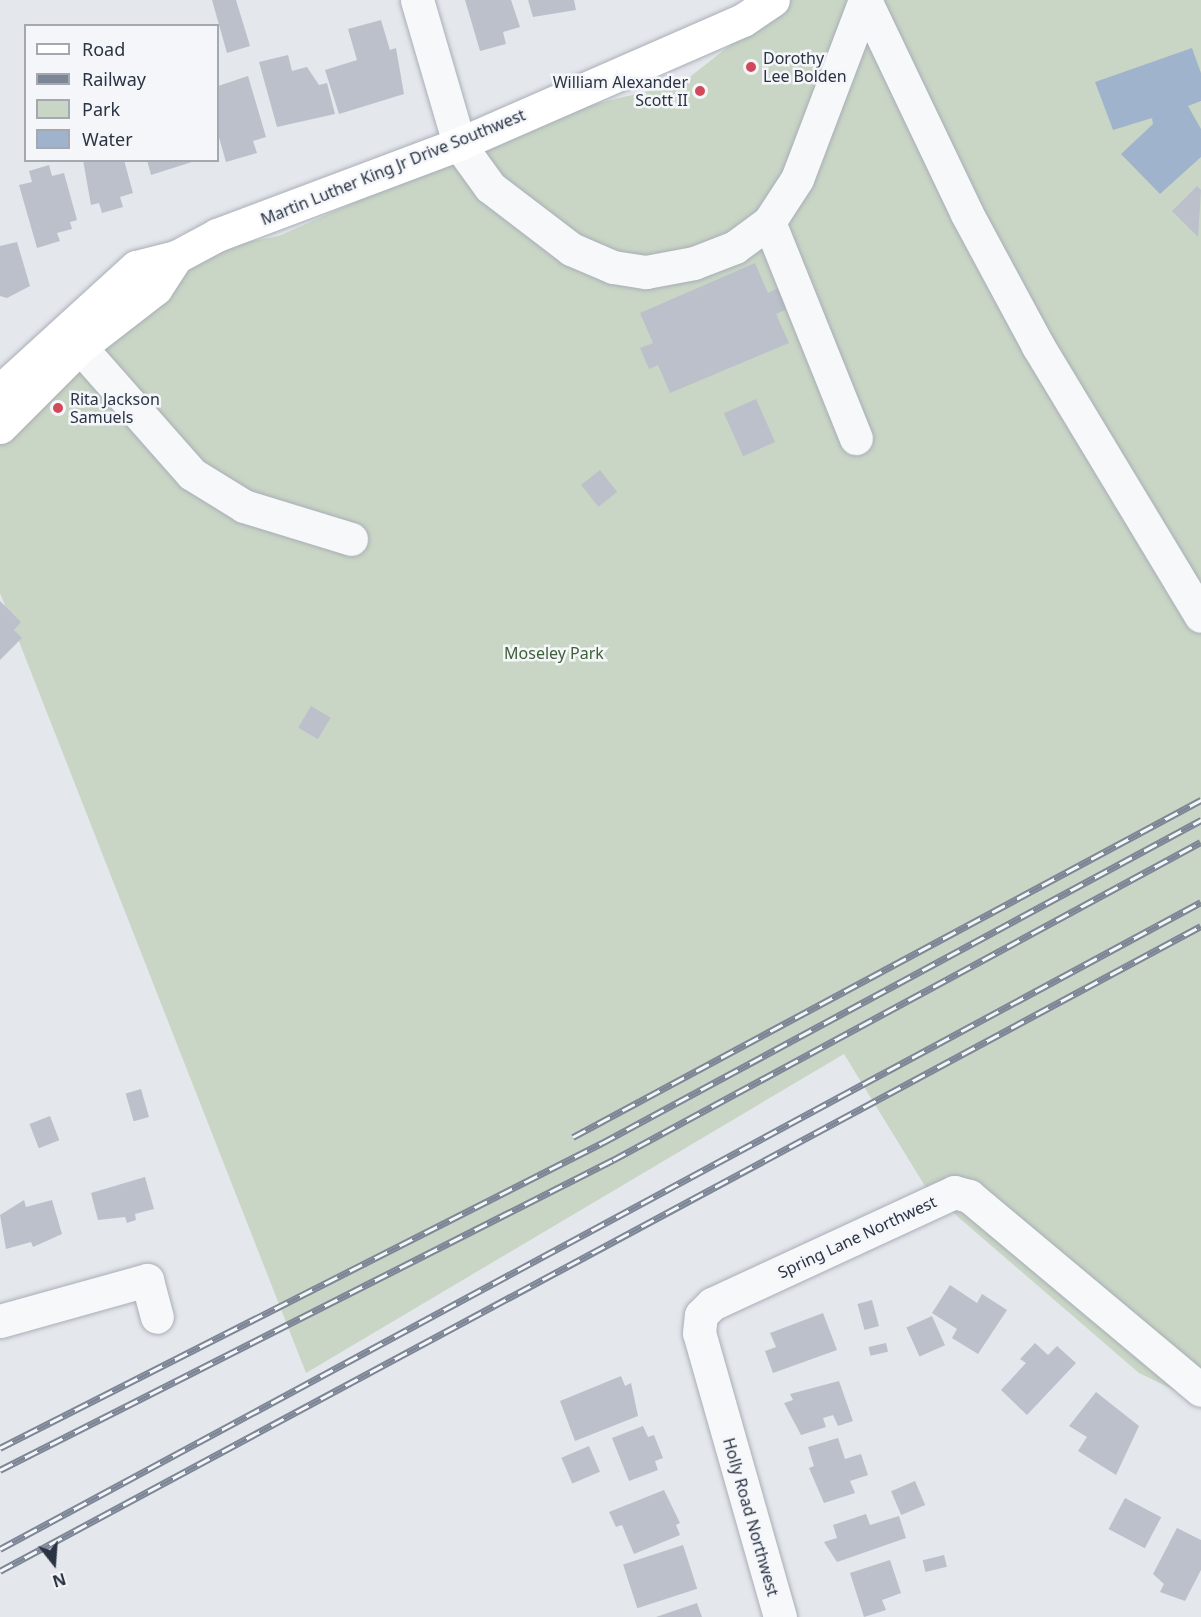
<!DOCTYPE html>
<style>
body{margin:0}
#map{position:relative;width:1201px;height:1617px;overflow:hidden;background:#e4e7ec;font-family:"Noto Sans",sans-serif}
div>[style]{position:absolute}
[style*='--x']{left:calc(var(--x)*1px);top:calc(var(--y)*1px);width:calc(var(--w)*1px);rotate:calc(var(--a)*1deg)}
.green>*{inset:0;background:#c9d6c5}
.water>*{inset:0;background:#9fb4cc}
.building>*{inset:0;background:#bbc0ca;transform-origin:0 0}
.roads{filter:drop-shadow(0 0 2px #a9aeb7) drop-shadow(0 0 2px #a9aeb7)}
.minor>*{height:33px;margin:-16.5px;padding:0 16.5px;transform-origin:16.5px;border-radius:16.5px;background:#f7f8fa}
.major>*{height:33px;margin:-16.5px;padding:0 16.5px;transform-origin:16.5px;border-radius:16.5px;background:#fff}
.rail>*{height:7px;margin-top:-3.5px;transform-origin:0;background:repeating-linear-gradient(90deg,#f4f6f9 0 14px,#7d8696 0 28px);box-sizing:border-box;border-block:2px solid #7d8696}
.dots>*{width:16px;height:16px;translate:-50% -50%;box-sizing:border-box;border:3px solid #f4f6f9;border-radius:50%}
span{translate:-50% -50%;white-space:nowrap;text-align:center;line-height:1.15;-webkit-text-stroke:5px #f4f6f9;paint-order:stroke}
.poi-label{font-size:16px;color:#2b3445}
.left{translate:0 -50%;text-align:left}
.right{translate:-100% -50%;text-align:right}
.street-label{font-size:16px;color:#2b3445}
.park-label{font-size:16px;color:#3f6138}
.legend{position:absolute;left:24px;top:24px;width:195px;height:138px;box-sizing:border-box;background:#f4f6f9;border:2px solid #a4a8b1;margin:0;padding:8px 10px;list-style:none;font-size:18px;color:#2b3445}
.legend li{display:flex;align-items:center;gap:12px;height:30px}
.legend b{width:30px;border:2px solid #a4a8b1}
.north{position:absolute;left:24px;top:1533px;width:60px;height:60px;-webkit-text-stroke:4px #f4f6f9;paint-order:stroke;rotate:163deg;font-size:16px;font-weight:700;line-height:24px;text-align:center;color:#2b3445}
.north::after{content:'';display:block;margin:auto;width:21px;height:27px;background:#2b3445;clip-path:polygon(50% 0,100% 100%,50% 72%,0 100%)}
</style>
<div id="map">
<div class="green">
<i style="clip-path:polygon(788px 0,1201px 0,1201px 1403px,1139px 1373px,928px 1191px,844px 1054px,306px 1373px,0 593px,0 430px,119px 266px,279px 236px,549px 115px,682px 83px)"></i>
</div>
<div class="water">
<i style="clip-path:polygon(1192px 48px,1201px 73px,1201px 101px,1188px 106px,1201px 129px,1201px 157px,1160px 194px,1121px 154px,1153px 124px,1152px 118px,1113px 130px,1095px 82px)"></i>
</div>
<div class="building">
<i style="clip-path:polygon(212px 0,236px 0,250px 46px,227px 53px)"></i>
<i style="clip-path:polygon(465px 0,511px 0,520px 27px,503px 32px,506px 44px,480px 51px)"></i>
<i style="clip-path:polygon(528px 0,574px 0,576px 10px,533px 17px)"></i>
<i style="clip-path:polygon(381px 20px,390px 50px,396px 48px,404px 94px,339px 114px,325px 70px,357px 60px,348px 29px)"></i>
<i style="clip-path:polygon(288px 55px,292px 71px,307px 67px,319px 85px,327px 83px,335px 114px,277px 127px,259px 62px)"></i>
<i style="clip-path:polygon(248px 76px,266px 137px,253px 141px,257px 153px,226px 162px,218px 134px,218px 86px)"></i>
<i style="clip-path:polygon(83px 160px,124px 160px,133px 193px,120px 197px,123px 207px,102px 213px,99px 203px,91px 205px)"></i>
<i style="clip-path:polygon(147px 160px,195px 160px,195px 161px,151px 175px)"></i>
<i style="clip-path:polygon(49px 165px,52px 176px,64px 173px,77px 220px,70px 222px,72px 229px,57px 233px,60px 241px,37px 248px,19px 185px,32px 182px,29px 171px)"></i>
<i style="clip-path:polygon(1197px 186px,1201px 190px,1198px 237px,1172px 211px)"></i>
<i style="clip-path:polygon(17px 242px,30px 286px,7px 298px,0 296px,0 246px)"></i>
<i style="clip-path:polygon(755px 263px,768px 293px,778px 288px,787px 309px,776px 314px,789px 343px,670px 393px,658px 365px,649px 369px,640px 348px,653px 343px,640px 313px)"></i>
<i style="left:756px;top:399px;width:47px;height:35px;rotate:66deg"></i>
<i style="left:600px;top:470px;width:28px;height:24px;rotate:52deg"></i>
<i style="clip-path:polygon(0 601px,21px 622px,14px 630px,22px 638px,0 660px)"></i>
<i style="left:311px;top:706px;width:23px;height:25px;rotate:31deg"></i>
<i style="left:141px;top:1089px;width:29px;height:16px;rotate:74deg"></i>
<i style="left:50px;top:1116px;width:26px;height:22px;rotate:69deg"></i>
<i style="clip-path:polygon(145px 1177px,154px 1209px,135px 1214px,136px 1220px,127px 1223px,125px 1217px,98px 1220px,91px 1193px)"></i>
<i style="clip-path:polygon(24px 1200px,26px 1207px,52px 1200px,62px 1234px,33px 1247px,31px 1242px,6px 1249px,0 1215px)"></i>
<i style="clip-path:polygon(950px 1285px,977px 1303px,982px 1294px,1007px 1310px,978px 1354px,952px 1338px,957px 1329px,932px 1313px)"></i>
<i style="left:872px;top:1300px;width:27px;height:15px;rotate:75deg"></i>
<i style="clip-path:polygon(823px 1313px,837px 1350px,773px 1373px,765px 1351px,776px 1347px,770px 1333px)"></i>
<i style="left:932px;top:1316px;width:32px;height:28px;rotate:66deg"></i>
<i style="left:886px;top:1343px;width:9px;height:18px;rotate:77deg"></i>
<i style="clip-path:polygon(1035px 1343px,1048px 1355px,1057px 1346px,1076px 1363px,1027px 1415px,1001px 1390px,1026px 1363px,1020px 1359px)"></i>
<i style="clip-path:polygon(621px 1376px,625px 1386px,631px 1383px,638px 1416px,575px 1441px,560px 1401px)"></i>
<i style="clip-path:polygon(839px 1381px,853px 1421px,838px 1426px,833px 1415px,823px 1418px,826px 1427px,801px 1435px,784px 1403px,793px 1400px,790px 1394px)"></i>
<i style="clip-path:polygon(1096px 1392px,1139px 1426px,1116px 1475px,1078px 1451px,1087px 1437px,1069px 1426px)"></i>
<i style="clip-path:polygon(643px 1426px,648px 1437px,654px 1435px,663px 1458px,655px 1461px,658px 1470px,629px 1481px,612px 1438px)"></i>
<i style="clip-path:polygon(838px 1438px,845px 1459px,861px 1454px,868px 1475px,850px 1481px,855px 1493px,824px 1503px,809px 1468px,814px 1466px,808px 1447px)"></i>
<i style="left:589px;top:1446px;width:28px;height:30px;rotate:67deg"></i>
<i style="left:915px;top:1481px;width:26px;height:26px;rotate:67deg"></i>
<i style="clip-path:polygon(664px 1490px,680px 1523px,676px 1525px,680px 1535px,634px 1554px,622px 1525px,616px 1527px,609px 1512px)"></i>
<i style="left:1125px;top:1498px;width:41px;height:35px;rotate:28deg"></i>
<i style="clip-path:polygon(866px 1514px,870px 1525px,899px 1516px,906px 1538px,837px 1562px,824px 1542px,837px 1538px,833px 1525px)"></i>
<i style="clip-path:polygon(1177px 1528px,1201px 1540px,1201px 1570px,1185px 1601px,1160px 1592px,1164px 1584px,1153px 1574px)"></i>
<i style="left:683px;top:1545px;width:46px;height:63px;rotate:72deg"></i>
<i style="left:944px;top:1555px;width:12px;height:22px;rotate:76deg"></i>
<i style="clip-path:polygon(890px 1560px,901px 1593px,882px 1600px,886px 1610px,864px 1617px,850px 1573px)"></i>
<i style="clip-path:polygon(697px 1603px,702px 1617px,656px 1617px)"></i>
</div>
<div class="roads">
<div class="minor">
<i style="--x:417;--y:0;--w:150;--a:73.7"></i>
<i style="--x:459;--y:144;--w:53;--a:54.2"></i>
<i style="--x:490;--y:187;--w:102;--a:37.4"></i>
<i style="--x:571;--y:249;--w:46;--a:23.2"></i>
<i style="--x:613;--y:267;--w:33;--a:9"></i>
<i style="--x:646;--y:272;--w:49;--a:-10.6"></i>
<i style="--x:694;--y:263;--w:44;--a:-21.3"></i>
<i style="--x:735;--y:247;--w:42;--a:-36.3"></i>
<i style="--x:769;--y:222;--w:51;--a:-56.9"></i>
<i style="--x:797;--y:179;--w:191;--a:-69.2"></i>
<i style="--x:865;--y:0;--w:237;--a:64.5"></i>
<i style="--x:967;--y:214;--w:150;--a:61.7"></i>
<i style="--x:1038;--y:346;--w:315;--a:58.9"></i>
<i style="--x:769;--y:222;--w:233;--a:68.1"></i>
<i style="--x:80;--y:347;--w:169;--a:48.6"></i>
<i style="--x:192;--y:474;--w:61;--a:31.6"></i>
<i style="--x:244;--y:506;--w:112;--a:17.1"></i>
<i style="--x:0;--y:1321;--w:153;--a:-15.6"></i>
<i style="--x:147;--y:1280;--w:38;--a:75"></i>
<i style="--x:780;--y:1617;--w:295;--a:-105.9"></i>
<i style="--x:699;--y:1333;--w:18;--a:-84"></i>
<i style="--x:701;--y:1315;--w:16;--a:-45"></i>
<i style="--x:712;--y:1304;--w:267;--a:-24.8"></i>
<i style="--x:954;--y:1192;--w:16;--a:15"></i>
<i style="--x:969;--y:1196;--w:302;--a:39.9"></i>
</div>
<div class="major">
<i style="--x:0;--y:391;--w:184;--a:-42.4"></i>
<i style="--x:136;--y:267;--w:41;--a:-14"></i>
<i style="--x:176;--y:257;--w:47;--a:-28.2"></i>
<i style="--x:217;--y:235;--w:259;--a:-20.6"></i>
<i style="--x:459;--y:144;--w:310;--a:-23.6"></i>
<i style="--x:743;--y:20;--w:36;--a:-34"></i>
<i style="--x:0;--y:427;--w:113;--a:-45"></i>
<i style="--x:80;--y:347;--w:96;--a:-37.8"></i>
<i style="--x:156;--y:288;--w:37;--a:-57"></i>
</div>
</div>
<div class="rail">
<i style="--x:573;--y:1137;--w:713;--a:-28.22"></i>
<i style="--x:0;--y:1448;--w:675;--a:-26.87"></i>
<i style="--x:602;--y:1143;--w:681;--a:-28.33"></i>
<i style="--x:0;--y:1470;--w:687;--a:-26.83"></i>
<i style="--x:613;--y:1160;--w:668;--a:-28.41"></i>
<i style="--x:0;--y:1549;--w:1364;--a:-28.31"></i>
<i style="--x:0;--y:1571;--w:1363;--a:-28.24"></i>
</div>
<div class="dots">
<i style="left:751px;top:67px;background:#d1495b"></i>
<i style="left:700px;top:91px;background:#d1495b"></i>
<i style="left:58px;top:408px;background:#d1495b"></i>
</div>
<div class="poi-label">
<span class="left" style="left:763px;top:67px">Dorothy<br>Lee Bolden</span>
<span class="right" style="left:688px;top:91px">William Alexander<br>Scott II</span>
<span class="left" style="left:70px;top:408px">Rita Jackson<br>Samuels</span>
</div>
<div class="street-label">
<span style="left:393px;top:167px;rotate:-22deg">Martin Luther King Jr Drive Southwest</span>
<span style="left:857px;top:1237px;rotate:-25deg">Spring Lane Northwest</span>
<span style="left:751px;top:1517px;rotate:74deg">Holly Road Northwest</span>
</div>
<div class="park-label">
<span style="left:554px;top:653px">Moseley Park</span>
</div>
<ul class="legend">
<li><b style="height:8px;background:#fff"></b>Road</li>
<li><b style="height:8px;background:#7d8696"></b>Railway</li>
<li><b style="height:16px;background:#c9d6c5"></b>Park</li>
<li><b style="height:16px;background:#9fb4cc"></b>Water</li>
</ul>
<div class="north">N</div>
</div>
